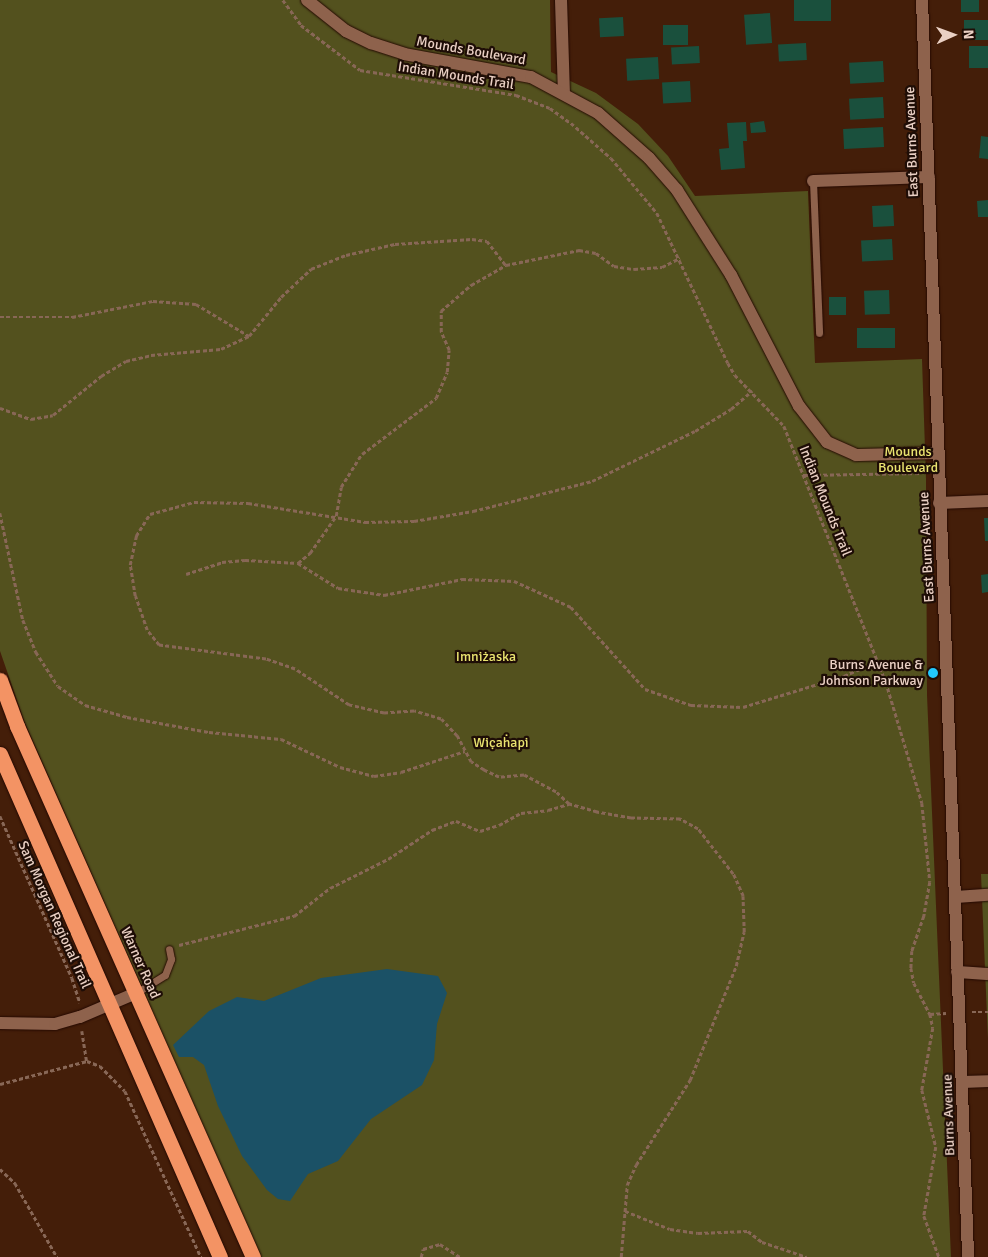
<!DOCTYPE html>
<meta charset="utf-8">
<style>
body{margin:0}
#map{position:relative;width:988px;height:1257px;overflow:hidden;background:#441e09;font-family:Signika,sans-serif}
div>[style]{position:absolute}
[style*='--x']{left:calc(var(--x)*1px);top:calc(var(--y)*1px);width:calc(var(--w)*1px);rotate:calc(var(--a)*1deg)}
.green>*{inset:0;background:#53511e}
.water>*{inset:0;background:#1b5166}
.building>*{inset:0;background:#1a503d;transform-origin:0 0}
.path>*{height:2.5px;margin-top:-1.25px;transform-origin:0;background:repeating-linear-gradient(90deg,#886756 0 4px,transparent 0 6.5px)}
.roads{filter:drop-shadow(0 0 1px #240900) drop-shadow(0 0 1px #240900)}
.lane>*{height:7px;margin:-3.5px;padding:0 3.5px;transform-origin:3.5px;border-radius:3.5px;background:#8e624c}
.street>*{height:12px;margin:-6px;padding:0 6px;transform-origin:6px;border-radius:6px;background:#8e624c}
.secondary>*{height:12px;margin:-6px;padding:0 6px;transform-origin:6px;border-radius:6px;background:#8e624c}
.highway>*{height:15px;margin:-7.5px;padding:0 7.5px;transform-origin:7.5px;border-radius:7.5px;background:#f39364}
.dots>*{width:14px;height:14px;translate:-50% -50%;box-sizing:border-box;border:2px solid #1e0d06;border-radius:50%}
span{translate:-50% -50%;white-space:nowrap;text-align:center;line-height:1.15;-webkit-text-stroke:4.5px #1e0d06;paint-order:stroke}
.street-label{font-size:14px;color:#ead0c4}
.park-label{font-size:14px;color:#eae470}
.poi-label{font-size:14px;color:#ead0c4}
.right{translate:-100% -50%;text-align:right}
.north{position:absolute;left:928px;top:10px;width:50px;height:50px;-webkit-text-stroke:4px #1e0d06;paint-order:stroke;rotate:88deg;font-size:14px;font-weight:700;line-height:20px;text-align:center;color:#ead0c4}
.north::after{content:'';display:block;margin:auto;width:18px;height:22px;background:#ead0c4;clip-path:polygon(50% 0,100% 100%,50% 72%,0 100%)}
</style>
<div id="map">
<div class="green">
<i style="clip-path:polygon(0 0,550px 0,551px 72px,596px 93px,638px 124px,668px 156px,695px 196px,808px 191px,815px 363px,922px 359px,926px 479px,927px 695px,951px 1257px,261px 1257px,25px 723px,0 651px)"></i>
<i style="clip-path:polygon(981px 874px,988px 874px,988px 1039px)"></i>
</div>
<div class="water">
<i style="clip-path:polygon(387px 969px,438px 976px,447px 993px,437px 1024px,434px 1060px,422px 1085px,371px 1119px,338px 1161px,308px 1174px,290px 1201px,278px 1199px,267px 1190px,242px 1156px,218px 1106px,204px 1065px,193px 1057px,179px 1057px,173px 1045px,209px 1011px,237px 997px,264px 1001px,321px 978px)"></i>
</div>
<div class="building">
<i style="left:794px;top:0;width:37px;height:21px"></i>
<i style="left:961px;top:0;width:18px;height:12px"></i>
<i style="left:770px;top:13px;width:30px;height:26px;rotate:86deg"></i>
<i style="left:623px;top:17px;width:19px;height:24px;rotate:87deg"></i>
<i style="left:964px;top:20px;width:24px;height:20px"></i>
<i style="left:688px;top:25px;width:20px;height:25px;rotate:90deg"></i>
<i style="left:806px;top:43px;width:17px;height:28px;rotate:87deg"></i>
<i style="left:699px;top:46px;width:17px;height:28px;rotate:87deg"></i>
<i style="left:988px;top:46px;width:22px;height:19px;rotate:90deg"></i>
<i style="left:658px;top:57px;width:22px;height:32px;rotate:87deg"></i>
<i style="left:883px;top:61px;width:21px;height:34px;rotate:87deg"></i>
<i style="left:690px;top:81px;width:21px;height:28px;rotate:87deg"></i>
<i style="left:883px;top:97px;width:21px;height:34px;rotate:87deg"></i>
<i style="clip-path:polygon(764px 121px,766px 132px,751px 133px,750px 123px)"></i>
<i style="clip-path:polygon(746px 122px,747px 141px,743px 141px,745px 168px,721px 170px,719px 149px,729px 148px,727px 123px)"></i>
<i style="left:883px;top:127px;width:20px;height:40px;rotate:87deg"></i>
<i style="clip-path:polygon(981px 136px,988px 137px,988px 159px,979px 158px)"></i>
<i style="clip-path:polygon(988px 200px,988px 217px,978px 217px,977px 201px)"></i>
<i style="left:893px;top:205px;width:21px;height:21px;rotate:87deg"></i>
<i style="left:892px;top:239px;width:21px;height:31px;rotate:87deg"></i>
<i style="left:889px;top:290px;width:24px;height:25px;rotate:88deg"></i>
<i style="left:846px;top:297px;width:18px;height:17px;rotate:90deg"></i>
<i style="left:895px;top:328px;width:20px;height:38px;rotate:90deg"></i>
<i style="clip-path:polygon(984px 518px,988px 518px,988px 541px,985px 541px)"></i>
<i style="clip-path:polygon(988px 574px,988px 592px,982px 593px,981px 575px)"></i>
</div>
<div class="path">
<i style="--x:283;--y:0;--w:31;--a:54"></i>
<i style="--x:301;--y:25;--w:74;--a:37.3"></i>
<i style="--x:360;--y:70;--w:158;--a:9.1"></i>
<i style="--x:516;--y:95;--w:36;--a:21"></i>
<i style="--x:550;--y:108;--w:26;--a:36"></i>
<i style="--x:571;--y:123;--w:53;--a:41.2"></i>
<i style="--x:611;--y:158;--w:72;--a:50.1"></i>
<i style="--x:657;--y:213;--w:166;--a:64.7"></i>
<i style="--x:728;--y:363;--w:14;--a:60"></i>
<i style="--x:735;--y:375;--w:71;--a:46.1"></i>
<i style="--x:784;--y:426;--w:276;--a:68.3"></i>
<i style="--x:886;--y:682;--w:126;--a:73.4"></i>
<i style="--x:922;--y:803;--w:79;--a:84.2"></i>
<i style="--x:930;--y:882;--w:35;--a:100"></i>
<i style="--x:924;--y:916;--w:37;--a:109"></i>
<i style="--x:912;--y:951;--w:17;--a:93"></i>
<i style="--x:911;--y:968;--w:15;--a:79"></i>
<i style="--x:914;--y:983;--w:35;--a:63"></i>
<i style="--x:930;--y:1014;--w:14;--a:78"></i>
<i style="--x:933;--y:1028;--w:63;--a:100.1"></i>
<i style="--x:922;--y:1090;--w:59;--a:76.2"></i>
<i style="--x:936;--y:1147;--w:70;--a:99.9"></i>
<i style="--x:924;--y:1216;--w:44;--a:69.9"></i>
<i style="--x:0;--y:317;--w:72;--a:0"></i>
<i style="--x:72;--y:317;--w:83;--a:-11.2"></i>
<i style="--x:153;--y:301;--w:43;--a:4"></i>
<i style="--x:196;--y:304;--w:62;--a:31.1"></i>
<i style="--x:0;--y:408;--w:33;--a:20"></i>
<i style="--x:31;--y:419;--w:22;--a:-10"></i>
<i style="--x:53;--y:415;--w:62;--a:-39.1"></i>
<i style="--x:101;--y:376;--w:29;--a:-31"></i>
<i style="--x:126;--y:361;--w:26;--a:-13"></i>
<i style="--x:151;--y:355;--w:70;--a:-4.9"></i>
<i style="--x:221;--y:349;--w:31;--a:-25"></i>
<i style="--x:249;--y:336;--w:50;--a:-50.6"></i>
<i style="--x:281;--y:297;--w:41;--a:-43"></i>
<i style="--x:311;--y:269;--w:38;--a:-22"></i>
<i style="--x:346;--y:255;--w:50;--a:-12.7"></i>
<i style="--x:395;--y:244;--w:77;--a:-3.7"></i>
<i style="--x:472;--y:239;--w:15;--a:8"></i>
<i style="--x:487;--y:241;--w:31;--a:52"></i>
<i style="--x:804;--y:475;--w:117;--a:-1"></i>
<i style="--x:0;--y:513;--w:109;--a:77.9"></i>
<i style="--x:23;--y:620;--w:35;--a:68"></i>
<i style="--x:36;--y:652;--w:40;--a:57.1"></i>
<i style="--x:58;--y:686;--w:33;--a:35"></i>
<i style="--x:85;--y:705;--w:44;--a:15.9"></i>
<i style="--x:127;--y:717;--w:83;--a:10.4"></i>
<i style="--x:209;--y:732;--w:72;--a:5.6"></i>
<i style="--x:281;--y:739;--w:65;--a:25.4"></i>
<i style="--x:340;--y:767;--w:35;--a:15"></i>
<i style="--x:374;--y:776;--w:27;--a:-8"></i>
<i style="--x:401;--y:772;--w:67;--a:-18.2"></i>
<i style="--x:298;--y:563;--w:47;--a:32"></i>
<i style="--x:338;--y:588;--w:47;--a:8.7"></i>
<i style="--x:384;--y:595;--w:80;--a:-11.6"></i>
<i style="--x:462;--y:579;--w:52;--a:2.2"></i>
<i style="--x:514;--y:581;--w:63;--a:24.5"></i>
<i style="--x:571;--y:607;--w:110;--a:47.9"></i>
<i style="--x:645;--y:689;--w:49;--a:19.2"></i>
<i style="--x:691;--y:705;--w:52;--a:2.2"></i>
<i style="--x:743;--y:707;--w:106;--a:-17.1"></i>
<i style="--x:844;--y:676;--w:36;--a:-24"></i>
<i style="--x:186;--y:574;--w:38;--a:-18"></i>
<i style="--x:222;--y:562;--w:23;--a:-5"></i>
<i style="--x:245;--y:560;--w:53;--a:3.2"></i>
<i style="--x:298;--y:563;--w:16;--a:-40"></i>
<i style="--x:310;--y:553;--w:45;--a:-54.9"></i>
<i style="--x:336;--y:516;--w:29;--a:-80"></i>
<i style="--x:341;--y:487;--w:39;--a:-58"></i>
<i style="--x:362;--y:454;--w:93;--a:-37.1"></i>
<i style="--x:436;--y:398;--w:28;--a:-67"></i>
<i style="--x:447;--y:372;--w:22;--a:-85"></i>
<i style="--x:449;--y:350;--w:20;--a:-114"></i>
<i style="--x:441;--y:332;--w:21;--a:-90"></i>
<i style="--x:441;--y:311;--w:40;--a:-41"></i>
<i style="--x:471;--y:285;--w:40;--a:-29.7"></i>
<i style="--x:506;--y:265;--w:75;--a:-11.6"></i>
<i style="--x:579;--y:250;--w:17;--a:10"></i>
<i style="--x:596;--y:253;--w:22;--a:36"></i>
<i style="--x:614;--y:266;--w:20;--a:9"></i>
<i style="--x:634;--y:269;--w:28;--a:-4"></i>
<i style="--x:662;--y:267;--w:20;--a:-27"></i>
<i style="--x:0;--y:816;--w:177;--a:66"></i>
<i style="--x:72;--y:978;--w:26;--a:72"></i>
<i style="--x:179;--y:945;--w:119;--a:-14.2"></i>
<i style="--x:294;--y:916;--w:46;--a:-37.9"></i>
<i style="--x:330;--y:888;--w:65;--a:-26.6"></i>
<i style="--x:388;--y:859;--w:53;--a:-33.4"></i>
<i style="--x:432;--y:830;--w:26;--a:-21"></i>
<i style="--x:456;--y:821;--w:26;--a:23"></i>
<i style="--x:480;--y:831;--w:20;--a:-18"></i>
<i style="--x:499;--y:825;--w:25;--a:-29"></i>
<i style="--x:521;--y:813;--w:27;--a:-6"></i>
<i style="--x:548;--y:810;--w:22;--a:-16"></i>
<i style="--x:972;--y:1012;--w:16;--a:0"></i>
<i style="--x:930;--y:1014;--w:16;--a:-4"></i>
<i style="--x:82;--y:1031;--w:30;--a:81"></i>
<i style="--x:87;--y:1061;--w:14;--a:21"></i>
<i style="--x:100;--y:1066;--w:35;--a:45"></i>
<i style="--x:125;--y:1091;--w:183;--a:65.4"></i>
<i style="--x:0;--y:1084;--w:90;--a:-14.8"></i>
<i style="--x:0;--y:1169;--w:21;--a:43"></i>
<i style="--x:15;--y:1183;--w:85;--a:60.4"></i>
<i style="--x:625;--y:1211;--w:48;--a:21.8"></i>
<i style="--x:670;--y:1229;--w:28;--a:8"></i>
<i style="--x:698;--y:1233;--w:50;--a:-2.3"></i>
<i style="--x:748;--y:1231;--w:18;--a:38"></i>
<i style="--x:762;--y:1242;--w:47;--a:18.4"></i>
<i style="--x:421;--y:1257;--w:8;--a:-76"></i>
<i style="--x:423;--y:1249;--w:18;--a:-16"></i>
<i style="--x:440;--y:1244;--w:24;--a:33"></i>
<i style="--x:621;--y:1257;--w:72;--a:-85.2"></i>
<i style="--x:627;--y:1185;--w:22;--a:-66"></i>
<i style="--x:636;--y:1165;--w:101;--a:-57.6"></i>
<i style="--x:690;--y:1080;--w:123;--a:-68"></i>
<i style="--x:736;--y:966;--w:35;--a:-77"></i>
<i style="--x:744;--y:932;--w:36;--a:-92"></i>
<i style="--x:743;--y:896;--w:24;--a:-114"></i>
<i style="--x:733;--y:874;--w:57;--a:-127.9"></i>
<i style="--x:698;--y:829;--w:21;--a:-151"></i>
<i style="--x:680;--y:819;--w:49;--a:-178.8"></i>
<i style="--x:631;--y:818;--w:35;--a:-170"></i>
<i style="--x:597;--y:812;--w:29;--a:-164"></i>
<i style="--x:569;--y:804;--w:18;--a:-137"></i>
<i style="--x:556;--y:792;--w:36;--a:-152"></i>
<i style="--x:524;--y:775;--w:25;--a:175"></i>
<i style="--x:499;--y:777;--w:17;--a:-155"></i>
<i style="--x:484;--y:770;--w:15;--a:-148"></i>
<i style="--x:471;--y:762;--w:30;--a:-118"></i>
<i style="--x:457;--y:736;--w:23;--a:-133"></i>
<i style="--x:441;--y:719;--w:28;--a:-163"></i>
<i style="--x:414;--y:711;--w:30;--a:176"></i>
<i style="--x:384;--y:713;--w:36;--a:-167"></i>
<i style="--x:349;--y:705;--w:65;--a:-146.3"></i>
<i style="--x:295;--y:669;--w:31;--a:-161"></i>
<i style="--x:266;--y:659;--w:108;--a:-172.5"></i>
<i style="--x:159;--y:645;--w:19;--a:-129"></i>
<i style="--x:147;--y:630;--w:36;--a:-109"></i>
<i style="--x:135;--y:596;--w:31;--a:-99"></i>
<i style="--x:130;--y:565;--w:30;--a:-78"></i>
<i style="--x:136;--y:536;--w:26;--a:-58"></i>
<i style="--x:150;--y:514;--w:46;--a:-15.3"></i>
<i style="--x:194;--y:502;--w:54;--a:1.1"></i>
<i style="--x:248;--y:503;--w:119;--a:9.2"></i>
<i style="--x:365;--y:522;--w:49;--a:-1.2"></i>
<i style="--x:414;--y:521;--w:60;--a:-9.6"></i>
<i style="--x:473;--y:511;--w:123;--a:-14.1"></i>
<i style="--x:592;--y:481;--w:114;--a:-25.9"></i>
<i style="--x:695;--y:431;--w:42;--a:-31.4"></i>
<i style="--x:731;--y:409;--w:28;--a:-41"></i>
</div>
<div class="roads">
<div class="lane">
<i style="--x:813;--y:181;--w:152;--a:87.7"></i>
<i style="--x:136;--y:993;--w:34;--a:-32"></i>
<i style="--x:165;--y:975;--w:17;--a:-69"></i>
<i style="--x:171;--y:959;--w:10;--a:-101"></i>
</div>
<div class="street">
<i style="--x:561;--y:0;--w:93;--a:88.2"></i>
<i style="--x:813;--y:181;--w:116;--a:-2"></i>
<i style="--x:939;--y:503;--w:49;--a:-2.3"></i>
<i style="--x:956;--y:897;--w:32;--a:-4"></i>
<i style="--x:0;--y:1023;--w:55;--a:1"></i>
<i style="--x:55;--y:1024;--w:26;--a:-16"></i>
<i style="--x:80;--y:1017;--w:61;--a:-23.2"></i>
<i style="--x:963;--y:1082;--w:25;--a:-2"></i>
</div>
<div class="secondary">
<i style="--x:307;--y:0;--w:50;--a:38.5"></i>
<i style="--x:346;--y:31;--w:28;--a:26"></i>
<i style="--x:371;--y:43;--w:35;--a:18"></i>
<i style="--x:404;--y:54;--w:129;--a:10.3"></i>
<i style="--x:531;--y:77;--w:76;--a:28.2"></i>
<i style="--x:598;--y:113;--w:68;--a:41.4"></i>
<i style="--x:649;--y:158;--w:43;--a:48.8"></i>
<i style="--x:677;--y:190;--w:101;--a:57.6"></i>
<i style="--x:731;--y:275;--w:148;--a:62.6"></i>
<i style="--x:799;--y:406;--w:46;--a:52.1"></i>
<i style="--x:827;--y:442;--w:32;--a:24"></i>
<i style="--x:856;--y:455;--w:82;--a:-1.4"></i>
<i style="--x:922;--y:0;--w:1258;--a:87.9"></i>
<i style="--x:957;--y:972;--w:31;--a:4"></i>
</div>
<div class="highway">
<i style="--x:0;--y:680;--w:49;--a:69.7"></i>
<i style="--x:17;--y:726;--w:581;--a:66.04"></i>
<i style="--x:0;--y:754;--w:549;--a:66.38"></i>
</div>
</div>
<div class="dots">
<i style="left:933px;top:673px;background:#22c9fe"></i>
</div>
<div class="street-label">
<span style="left:471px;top:51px;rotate:10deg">Mounds Boulevard</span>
<span style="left:456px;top:76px;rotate:9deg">Indian Mounds Trail</span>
<span style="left:912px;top:142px;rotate:-92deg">East Burns Avenue</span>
<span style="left:825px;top:501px;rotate:68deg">Indian Mounds Trail</span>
<span style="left:927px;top:547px;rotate:-93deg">East Burns Avenue</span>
<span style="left:54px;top:915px;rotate:66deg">Sam Morgan Regional Trail</span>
<span style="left:140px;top:963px;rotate:66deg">Warner Road</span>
<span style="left:949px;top:1115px;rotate:-92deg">Burns Avenue</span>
</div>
<div class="park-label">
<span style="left:908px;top:460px">Mounds<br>Boulevard</span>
<span style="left:486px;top:657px">Imniżaska</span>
<span style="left:501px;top:743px">Wic̣aḣapi</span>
</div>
<div class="poi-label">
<span class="right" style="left:923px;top:673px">Burns Avenue &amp;<br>Johnson Parkway</span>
</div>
<div class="north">N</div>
</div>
